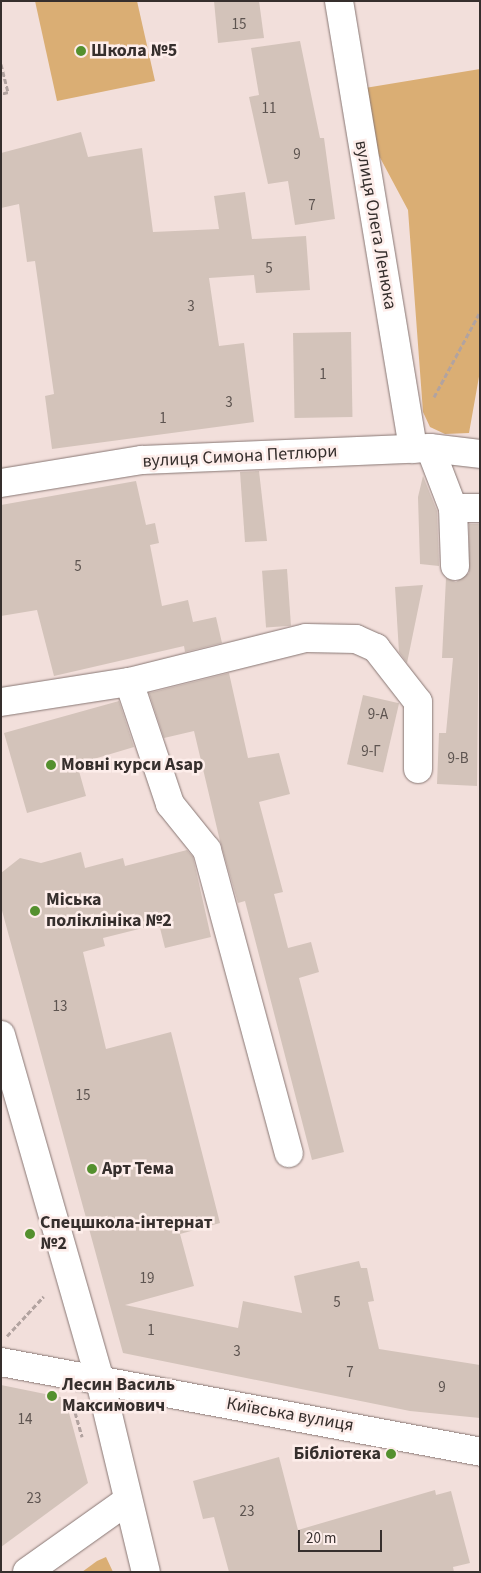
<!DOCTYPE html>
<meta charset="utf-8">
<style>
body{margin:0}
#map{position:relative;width:481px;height:1573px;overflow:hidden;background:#f2dfdb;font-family:"Source Sans 3",sans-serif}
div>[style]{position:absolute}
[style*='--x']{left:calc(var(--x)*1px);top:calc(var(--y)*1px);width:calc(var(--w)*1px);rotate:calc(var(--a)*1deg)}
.green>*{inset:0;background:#daae74}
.building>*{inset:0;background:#d3c3ba;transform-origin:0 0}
.path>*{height:3px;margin-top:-1.5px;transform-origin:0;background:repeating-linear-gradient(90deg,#b2a3a0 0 5px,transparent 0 7.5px)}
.roads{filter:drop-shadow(0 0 1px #887774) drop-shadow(0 0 1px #887774)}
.minor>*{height:28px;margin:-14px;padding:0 14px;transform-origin:14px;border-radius:14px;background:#fff}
.dots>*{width:14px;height:14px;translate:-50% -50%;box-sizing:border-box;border:2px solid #fdedea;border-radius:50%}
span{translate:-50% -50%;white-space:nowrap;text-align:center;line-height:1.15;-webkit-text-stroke:5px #fdedea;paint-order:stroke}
.number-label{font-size:15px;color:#5d5450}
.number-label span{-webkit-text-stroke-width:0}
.poi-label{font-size:18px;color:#362f2d;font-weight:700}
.left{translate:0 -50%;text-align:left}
.right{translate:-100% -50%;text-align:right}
.street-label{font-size:18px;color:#362f2d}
.frame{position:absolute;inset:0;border:2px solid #362f2d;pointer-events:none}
.scale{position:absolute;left:298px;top:1530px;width:84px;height:22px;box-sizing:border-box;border:2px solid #362f2d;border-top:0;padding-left:6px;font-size:15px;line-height:18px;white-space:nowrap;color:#362f2d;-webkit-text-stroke:4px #fdedea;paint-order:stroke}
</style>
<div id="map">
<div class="green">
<i style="clip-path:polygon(35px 1px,137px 1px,155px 81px,57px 101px)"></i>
<i style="clip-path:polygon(480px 69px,480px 371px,469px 433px,445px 434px,430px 427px,423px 412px,408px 210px,377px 152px,365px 88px)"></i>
<i style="clip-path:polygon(106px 1557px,113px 1572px,82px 1572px,97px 1561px)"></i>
</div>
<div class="building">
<i style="clip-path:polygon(214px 1px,259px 1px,264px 38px,218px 43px)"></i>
<i style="clip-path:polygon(300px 41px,320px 138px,324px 138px,335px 219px,295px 225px,288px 181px,268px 184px,249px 97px,259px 95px,251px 48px)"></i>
<i style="clip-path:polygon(81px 132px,88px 157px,142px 148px,153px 232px,219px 229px,214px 196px,245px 192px,252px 239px,306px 236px,310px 290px,256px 293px,254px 275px,209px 278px,219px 346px,244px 343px,254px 422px,52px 449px,45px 396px,54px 394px,35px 261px,27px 262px,19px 204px,1px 208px,1px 153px)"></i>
<i style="left:351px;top:332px;width:85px;height:58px;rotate:89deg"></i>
<i style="clip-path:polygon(259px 471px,267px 541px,245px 542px,240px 472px)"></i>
<i style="clip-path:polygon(423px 476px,437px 511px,439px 566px,420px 564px,418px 497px)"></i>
<i style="clip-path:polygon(136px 481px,146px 525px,155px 523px,159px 543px,150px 545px,162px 606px,188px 600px,193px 622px,216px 617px,222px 643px,185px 652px,184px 646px,54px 676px,37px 610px,1px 616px,1px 505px)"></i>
<i style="clip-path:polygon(469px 524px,480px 524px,477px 786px,437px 784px,439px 733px,446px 733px,453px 658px,442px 658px,446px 578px,456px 582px,469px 573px)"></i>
<i style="left:287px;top:569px;width:57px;height:25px;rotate:86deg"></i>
<i style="clip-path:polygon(423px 585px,407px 663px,399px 652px,395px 587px)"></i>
<i style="clip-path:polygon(229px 673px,248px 758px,279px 753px,290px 794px,259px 802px,283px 892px,274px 894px,288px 948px,311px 942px,319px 972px,299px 978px,344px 1152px,312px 1160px,245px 901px,238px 903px,220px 841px,194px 731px,164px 738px,149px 693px)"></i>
<i style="left:363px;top:695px;width:37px;height:71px;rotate:13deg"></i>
<i style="clip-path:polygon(119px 701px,134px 747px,77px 764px,86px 796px,27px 813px,4px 733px)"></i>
<i style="clip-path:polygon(187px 850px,193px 857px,211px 937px,165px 948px,159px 924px,103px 938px,105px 946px,83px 952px,106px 1049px,171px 1032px,220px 1223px,180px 1234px,194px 1286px,125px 1305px,238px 1328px,243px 1301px,302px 1313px,294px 1276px,359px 1261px,361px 1268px,367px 1268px,374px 1301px,368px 1302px,379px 1349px,480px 1365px,480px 1418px,410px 1411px,123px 1353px,1px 907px,1px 873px,20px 858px,41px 863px,81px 852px,85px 868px,123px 858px,125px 866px)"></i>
<i style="clip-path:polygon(1px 1385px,65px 1398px,88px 1483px,1px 1547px)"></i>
<i style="clip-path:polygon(279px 1457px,298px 1530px,435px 1490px,436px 1495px,451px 1491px,470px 1563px,453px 1567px,454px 1572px,229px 1572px,214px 1517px,203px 1519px,193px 1481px)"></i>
</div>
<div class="path">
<i style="--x:1;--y:64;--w:29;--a:76"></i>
<i style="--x:8;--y:92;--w:7;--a:164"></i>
<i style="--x:434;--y:397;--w:97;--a:-61.6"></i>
<i style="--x:7;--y:1336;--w:54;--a:-47.2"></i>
<i style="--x:73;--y:1405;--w:33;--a:74"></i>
</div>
<div class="roads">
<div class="minor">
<i style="--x:339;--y:1;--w:454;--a:80.6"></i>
<i style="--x:430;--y:448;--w:64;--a:69"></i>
<i style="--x:453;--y:508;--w:58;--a:88"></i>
<i style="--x:1;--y:483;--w:143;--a:-9.3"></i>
<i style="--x:142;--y:460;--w:288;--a:-2.4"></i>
<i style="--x:430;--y:448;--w:50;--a:6.8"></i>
<i style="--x:453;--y:508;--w:27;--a:0"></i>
<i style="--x:129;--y:682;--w:129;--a:71.4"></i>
<i style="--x:170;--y:804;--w:59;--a:51.2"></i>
<i style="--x:207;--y:850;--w:314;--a:74.9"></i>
<i style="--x:1;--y:702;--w:130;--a:-8.9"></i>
<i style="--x:129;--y:682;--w:182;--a:-14"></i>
<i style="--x:306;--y:638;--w:50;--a:1.1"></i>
<i style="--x:356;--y:639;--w:22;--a:24"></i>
<i style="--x:376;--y:648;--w:68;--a:52.1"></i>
<i style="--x:418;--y:702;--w:67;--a:90"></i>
<i style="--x:1;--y:1035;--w:360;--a:74"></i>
<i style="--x:100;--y:1381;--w:196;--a:76.5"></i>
<i style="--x:1;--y:1362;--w:487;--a:10.6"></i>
<i style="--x:27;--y:1572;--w:123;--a:-35.4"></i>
</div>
</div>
<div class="dots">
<i style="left:81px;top:51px;background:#54902e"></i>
<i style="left:51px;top:765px;background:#54902e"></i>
<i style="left:35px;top:911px;background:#54902e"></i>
<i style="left:92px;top:1169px;background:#54902e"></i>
<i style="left:30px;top:1234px;background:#54902e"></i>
<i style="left:52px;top:1396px;background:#54902e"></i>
<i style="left:391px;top:1454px;background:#54902e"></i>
</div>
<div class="number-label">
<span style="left:239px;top:25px">15</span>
<span style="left:269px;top:109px">11</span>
<span style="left:297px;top:155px">9</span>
<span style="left:312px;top:206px">7</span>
<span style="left:269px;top:269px">5</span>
<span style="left:191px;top:307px">3</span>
<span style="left:323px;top:375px">1</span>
<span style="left:229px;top:403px">3</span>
<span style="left:163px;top:419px">1</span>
<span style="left:78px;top:567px">5</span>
<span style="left:378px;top:715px">9-А</span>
<span style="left:371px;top:752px">9-Г</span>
<span style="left:458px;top:759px">9-В</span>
<span style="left:60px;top:1007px">13</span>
<span style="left:83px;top:1096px">15</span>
<span style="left:147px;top:1279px">19</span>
<span style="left:337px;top:1303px">5</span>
<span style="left:151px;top:1331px">1</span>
<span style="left:237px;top:1352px">3</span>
<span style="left:350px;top:1373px">7</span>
<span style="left:442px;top:1388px">9</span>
<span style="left:25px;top:1420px">14</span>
<span style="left:34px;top:1499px">23</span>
<span style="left:247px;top:1512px">23</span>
</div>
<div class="poi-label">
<span class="left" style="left:91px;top:51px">Школа №5</span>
<span class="left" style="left:61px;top:765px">Мовні курси Asap</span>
<span class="left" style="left:46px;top:911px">Міська<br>поліклініка №2</span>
<span class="left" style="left:102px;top:1169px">Арт Тема</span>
<span class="left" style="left:40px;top:1234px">Спецшкола-інтернат<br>№2</span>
<span class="left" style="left:62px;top:1396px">Лесин Василь<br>Максимович</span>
<span class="right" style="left:381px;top:1454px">Бібліотека</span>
</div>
<div class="street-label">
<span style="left:375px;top:225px;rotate:80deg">вулиця Олега Ленюка</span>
<span style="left:240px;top:457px;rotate:-3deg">вулиця Симона Петлюри</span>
<span style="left:290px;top:1415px;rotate:10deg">Київська вулиця</span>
</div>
<div class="frame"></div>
<div class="scale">20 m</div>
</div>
